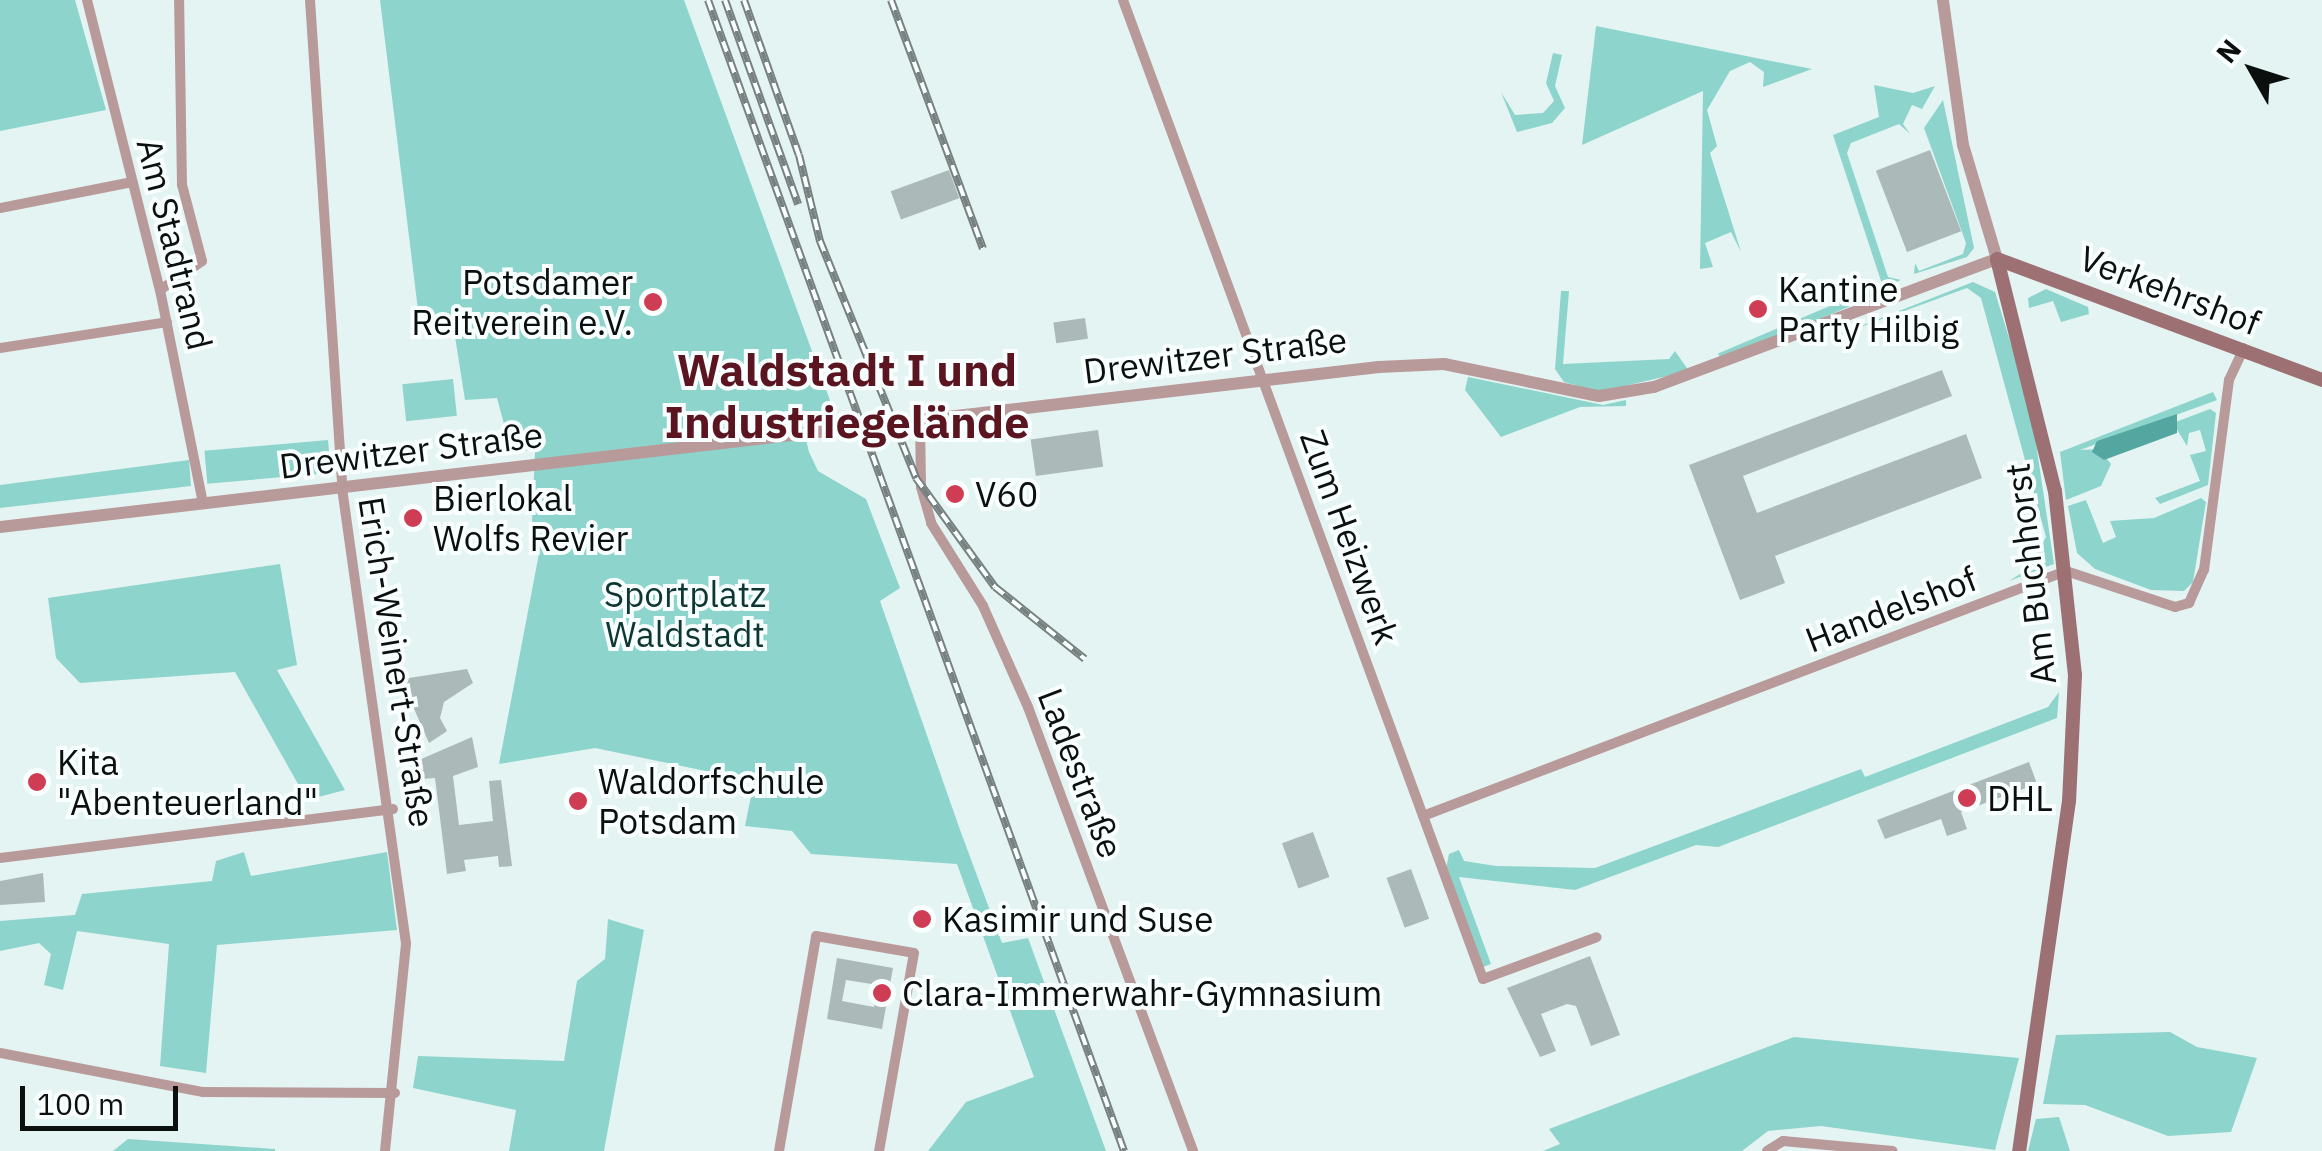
<!DOCTYPE html>
<meta charset="utf-8">
<style>
body{margin:0}
#map{position:relative;width:2322px;height:1151px;overflow:hidden;background:#e4f4f2;font-family:"IBM Plex Sans",sans-serif}
div>[style]{position:absolute}
[style*='--x']{left:calc(var(--x)*1px);top:calc(var(--y)*1px);width:calc(var(--w)*1px);rotate:calc(var(--a)*1deg)}
.green>*{inset:0;background:#8dd4cd;transform-origin:0 0}
.water>*{inset:0;background:#54a7a0}
.building>*{inset:0;background:#abbab8;transform-origin:0 0}
.minor>*{height:10px;margin:-5px;padding:0 5px;transform-origin:5px;border-radius:5px;background:#b99a9b}
.tertiary>*{height:12px;margin:-6px;padding:0 6px;transform-origin:6px;border-radius:6px;background:#b99a9b}
.secondary>*{height:14px;margin:-7px;padding:0 7px;transform-origin:7px;border-radius:7px;background:#9d7173}
.rail>*{height:8px;margin-top:-4px;transform-origin:0;background:repeating-linear-gradient(90deg,#f8fffe 0 11px,#778180 0 22px);box-sizing:border-box;border-block:2px solid #778180}
.dots>*{width:28px;height:28px;translate:-50% -50%;box-sizing:border-box;border:5px solid #f8fffe;border-radius:50%}
span{translate:-50% -50%;white-space:nowrap;text-align:center;line-height:1.15;-webkit-text-stroke:8px #f8fffe;paint-order:stroke}
.street-label{font-size:35px;color:#0b100f}
.poi-label{font-size:35px;color:#0b100f}
.right{translate:-100% -50%;text-align:right}
.left{translate:0 -50%;text-align:left}
.park-label{font-size:35px;color:#0e3734}
.district-label{font-size:45px;color:#5b1521;font-weight:700}
.north{position:absolute;left:2202px;top:20px;width:100px;height:100px;-webkit-text-stroke:8px #f8fffe;paint-order:stroke;rotate:309deg;font-size:28px;font-weight:700;line-height:40px;text-align:center;color:#0b100f}
.north::after{content:'';display:block;margin:auto;width:35px;height:45px;background:#0b100f;clip-path:polygon(50% 0,100% 100%,50% 72%,0 100%)}
.scale{position:absolute;left:20px;top:1086px;width:158px;height:45px;box-sizing:border-box;border:5px solid #0b100f;border-top:0;padding-left:12px;font-size:30px;line-height:35px;white-space:nowrap;color:#0b100f;-webkit-text-stroke:8px #f8fffe;paint-order:stroke}
</style>
<div id="map">
<div class="green">
<i style="clip-path:polygon(0 0,75px 0,106px 110px,0 131px)"></i>
<i style="clip-path:polygon(380px 0,684px 0,836px 417px,801px 420px,809px 452px,818px 471px,866px 499px,900px 588px,880px 601px,959px 827px,1002px 943px,1028px 938px,1106px 1151px,928px 1151px,966px 1102px,1034px 1077px,957px 864px,811px 854px,792px 831px,745px 826px,754px 781px,595px 748px,499px 764px,540px 548px,531px 545px,535px 451px,511px 450px,497px 398px,465px 400px,453px 324px,418px 310px)"></i>
<i style="clip-path:polygon(1596px 26px,1812px 69px,1763px 87px,1764px 72px,1750px 62px,1730px 71px,1707px 110px,1717px 146px,1710px 153px,1741px 252px,1731px 232px,1705px 243px,1713px 267px,1700px 269px,1703px 91px,1582px 145px)"></i>
<i style="clip-path:polygon(1553px 53px,1562px 55px,1555px 86px,1565px 108px,1552px 123px,1517px 132px,1501px 92px,1515px 115px,1543px 113px,1554px 101px,1546px 83px)"></i>
<i style="clip-path:polygon(1874px 85px,1913px 93px,1935px 86px,1922px 109px,1912px 105px,1903px 124px,1910px 134px,1899px 124px,1851px 143px,1847px 153px,1888px 277px,1901px 280px,1883px 287px,1833px 135px,1879px 117px)"></i>
<i style="clip-path:polygon(1943px 100px,1974px 248px,1967px 257px,1914px 274px,1915px 263px,1919px 271px,1963px 254px,1966px 243px,1924px 128px)"></i>
<i style="clip-path:polygon(1973px 282px,1995px 292px,2031px 410px,2054px 564px,2009px 581px,2028px 569px,2046px 537px,1981px 298px,1967px 288px,1825px 340px)"></i>
<i style="left:1870px;top:289px;width:8px;height:165px;rotate:67deg"></i>
<i style="clip-path:polygon(2046px 289px,2088px 307px,2089px 314px,2061px 322px,2053px 301px,2029px 308px,2028px 298px)"></i>
<i style="clip-path:polygon(1561px 291px,1569px 291px,1563px 364px,1669px 359px,1675px 351px,1689px 371px,1599px 392px,1564px 382px,1555px 369px)"></i>
<i style="clip-path:polygon(1468px 377px,1603px 405px,1626px 400px,1626px 406px,1580px 407px,1501px 437px,1465px 390px)"></i>
<i style="left:453px;top:379px;width:37px;height:51px;rotate:84deg"></i>
<i style="clip-path:polygon(2213px 392px,2217px 400px,2080px 450px,2099px 449px,2111px 464px,2101px 486px,2066px 500px,2060px 452px)"></i>
<i style="clip-path:polygon(2210px 409px,2216px 413px,2208px 485px,2160px 504px,2155px 498px,2200px 481px,2190px 455px,2206px 451px,2200px 430px,2189px 433px,2187px 446px,2173px 423px)"></i>
<i style="left:328px;top:440px;width:33px;height:124px;rotate:85deg"></i>
<i style="clip-path:polygon(189px 460px,191px 486px,0 508px,0 485px)"></i>
<i style="clip-path:polygon(2201px 498px,2206px 502px,2193px 582px,2184px 591px,2151px 590px,2095px 569px,2077px 553px,2068px 506px,2086px 500px,2103px 543px,2116px 537px,2110px 521px,2154px 518px)"></i>
<i style="clip-path:polygon(280px 564px,297px 665px,277px 670px,345px 790px,307px 800px,235px 672px,80px 683px,56px 658px,48px 598px)"></i>
<i style="clip-path:polygon(2059px 692px,2057px 718px,1718px 847px,1696px 845px,1575px 890px,1459px 877px,1491px 964px,1483px 967px,1446px 869px,1449px 854px,1459px 850px,1464px 861px,1496px 866px,1595px 868px,1861px 769px,1865px 777px,2048px 707px)"></i>
<i style="clip-path:polygon(244px 852px,251px 876px,387px 852px,397px 930px,217px 945px,206px 1073px,160px 1066px,169px 944px,77px 931px,63px 990px,44px 985px,51px 954px,39px 943px,0 951px,0 921px,75px 915px,82px 894px,212px 881px,216px 861px)"></i>
<i style="clip-path:polygon(608px 919px,644px 930px,604px 1151px,509px 1151px,516px 1110px,413px 1088px,418px 1056px,564px 1061px,577px 981px,605px 959px)"></i>
<i style="clip-path:polygon(2170px 1032px,2197px 1047px,2257px 1058px,2231px 1132px,2168px 1136px,2085px 1105px,2043px 1104px,2056px 1035px)"></i>
<i style="clip-path:polygon(1794px 1037px,2019px 1058px,1995px 1150px,1821px 1126px,1768px 1131px,1742px 1151px,1543px 1151px,1560px 1144px,1549px 1129px)"></i>
<i style="clip-path:polygon(2059px 1117px,2070px 1151px,2028px 1151px,2036px 1119px)"></i>
<i style="clip-path:polygon(128px 1139px,275px 1149px,275px 1151px,113px 1151px)"></i>
</div>
<div class="water">
<i style="clip-path:polygon(2177px 414px,2177px 433px,2104px 460px,2092px 452px,2097px 441px)"></i>
</div>
<div class="building">
<i style="left:1930px;top:150px;width:87px;height:58px;rotate:69deg"></i>
<i style="left:949px;top:170px;width:30px;height:62px;rotate:70deg"></i>
<i style="left:1085px;top:318px;width:21px;height:32px;rotate:82deg"></i>
<i style="clip-path:polygon(1942px 370px,1952px 396px,1743px 476px,1757px 513px,1966px 434px,1982px 478px,1775px 556px,1785px 583px,1740px 600px,1689px 465px)"></i>
<i style="left:1098px;top:430px;width:37px;height:68px;rotate:82deg"></i>
<i style="clip-path:polygon(467px 669px,473px 683px,444px 702px,440px 718px,447px 731px,429px 743px,404px 686px,409px 678px)"></i>
<i style="clip-path:polygon(472px 737px,478px 767px,453px 776px,459px 825px,493px 821px,489px 781px,501px 780px,512px 866px,499px 867px,498px 856px,464px 860px,466px 871px,447px 874px,435px 778px,422px 779px,419px 760px)"></i>
<i style="clip-path:polygon(2029px 762px,2037px 784px,1961px 812px,1967px 829px,1947px 836px,1941px 819px,1885px 839px,1877px 820px)"></i>
<i style="left:1313px;top:832px;width:48px;height:33px;rotate:70deg"></i>
<i style="left:1411px;top:869px;width:53px;height:26px;rotate:70deg"></i>
<i style="clip-path:polygon(43px 873px,45px 902px,0 905px,0 881px)"></i>
<i style="clip-path:polygon(1590px 956px,1620px 1035px,1591px 1046px,1576px 1006px,1567px 1004px,1541px 1014px,1556px 1051px,1540px 1057px,1507px 988px)"></i>
<i style="clip-path:polygon(evenodd,837px 958px,893px 968px,882px 1029px,827px 1019px,837px 958px,846px 980px,878px 985px,874px 1007px,842px 1001px,846px 980px)"></i>
</div>
<div class="minor">
<i style="--x:87;--y:0;--w:299;--a:75.9"></i>
<i style="--x:160;--y:290;--w:217;--a:78.6"></i>
<i style="--x:310;--y:0;--w:489;--a:86.2"></i>
<i style="--x:342;--y:488;--w:460;--a:82"></i>
<i style="--x:406;--y:944;--w:208;--a:95.8"></i>
<i style="--x:1123;--y:0;--w:1043;--a:69.81"></i>
<i style="--x:1483;--y:979;--w:121;--a:-20.2"></i>
<i style="--x:0;--y:208;--w:135;--a:-11.1"></i>
<i style="--x:160;--y:290;--w:51;--a:-34.6"></i>
<i style="--x:202;--y:261;--w:79;--a:-104.7"></i>
<i style="--x:182;--y:185;--w:185;--a:-90.9"></i>
<i style="--x:0;--y:348;--w:169;--a:-8.8"></i>
<i style="--x:920;--y:421;--w:66;--a:89.1"></i>
<i style="--x:921;--y:487;--w:37;--a:74"></i>
<i style="--x:931;--y:523;--w:98;--a:57.9"></i>
<i style="--x:983;--y:606;--w:111;--a:66"></i>
<i style="--x:1028;--y:707;--w:474;--a:69.6"></i>
<i style="--x:1423;--y:816;--w:688;--a:-20.86"></i>
<i style="--x:2066;--y:571;--w:115;--a:18.3"></i>
<i style="--x:2175;--y:607;--w:15;--a:-16"></i>
<i style="--x:2189;--y:603;--w:36;--a:-66"></i>
<i style="--x:2204;--y:570;--w:192;--a:-82.5"></i>
<i style="--x:2229;--y:380;--w:35;--a:-65"></i>
<i style="--x:0;--y:858;--w:396;--a:-7.1"></i>
<i style="--x:0;--y:1053;--w:207;--a:10.9"></i>
<i style="--x:203;--y:1092;--w:192;--a:0.3"></i>
<i style="--x:779;--y:1151;--w:218;--a:-80.2"></i>
<i style="--x:816;--y:936;--w:99;--a:9.8"></i>
<i style="--x:914;--y:953;--w:201;--a:100"></i>
<i style="--x:1767;--y:1151;--w:19;--a:-32"></i>
<i style="--x:1783;--y:1141;--w:110;--a:5.2"></i>
</div>
<div class="tertiary">
<i style="--x:0;--y:527;--w:1388;--a:-6.62"></i>
<i style="--x:1379;--y:367;--w:65;--a:-2.6"></i>
<i style="--x:1444;--y:364;--w:158;--a:11.7"></i>
<i style="--x:1599;--y:396;--w:56;--a:-9.3"></i>
<i style="--x:1654;--y:387;--w:366;--a:-20.5"></i>
<i style="--x:1997;--y:259;--w:119;--a:-106.6"></i>
<i style="--x:1963;--y:145;--w:146;--a:-97.9"></i>
</div>
<div class="secondary">
<i style="--x:1997;--y:259;--w:239;--a:76"></i>
<i style="--x:2055;--y:491;--w:185;--a:83.8"></i>
<i style="--x:2075;--y:675;--w:126;--a:92.7"></i>
<i style="--x:2069;--y:801;--w:354;--a:98.1"></i>
<i style="--x:1997;--y:259;--w:347;--a:20.4"></i>
</div>
<div class="rail">
<i style="--x:708;--y:0;--w:1224;--a:70.13"></i>
<i style="--x:725;--y:0;--w:217;--a:70.3"></i>
<i style="--x:744;--y:0;--w:164;--a:70.5"></i>
<i style="--x:799;--y:155;--w:89;--a:76.3"></i>
<i style="--x:820;--y:241;--w:256;--a:67.9"></i>
<i style="--x:916;--y:478;--w:135;--a:54.1"></i>
<i style="--x:995;--y:587;--w:115;--a:38.7"></i>
<i style="--x:891;--y:0;--w:265;--a:69.7"></i>
</div>
<div class="dots">
<i style="left:653px;top:302px;background:#ce3d54"></i>
<i style="left:1758px;top:309px;background:#ce3d54"></i>
<i style="left:955px;top:494px;background:#ce3d54"></i>
<i style="left:413px;top:518px;background:#ce3d54"></i>
<i style="left:37px;top:782px;background:#ce3d54"></i>
<i style="left:1967px;top:798px;background:#ce3d54"></i>
<i style="left:578px;top:801px;background:#ce3d54"></i>
<i style="left:922px;top:919px;background:#ce3d54"></i>
<i style="left:882px;top:993px;background:#ce3d54"></i>
</div>
<div class="street-label">
<span style="left:175px;top:244px;rotate:76deg">Am Stadtrand</span>
<span style="left:2170px;top:290px;rotate:21deg">Verkehrshof</span>
<span style="left:1215px;top:355px;rotate:-7deg">Drewitzer Straße</span>
<span style="left:411px;top:450px;rotate:-7deg">Drewitzer Straße</span>
<span style="left:1350px;top:537px;rotate:70deg">Zum Heizwerk</span>
<span style="left:2030px;top:574px;rotate:-97deg">Am Buchhorst</span>
<span style="left:1891px;top:609px;rotate:-21deg">Handelshof</span>
<span style="left:397px;top:662px;rotate:81deg">Erich-Weinert-Straße</span>
<span style="left:1081px;top:773px;rotate:69deg">Ladestraße</span>
</div>
<div class="poi-label">
<span class="right" style="left:633px;top:302px">Potsdamer<br>Reitverein e.V.</span>
<span class="left" style="left:1778px;top:309px">Kantine<br>Party Hilbig</span>
<span class="left" style="left:975px;top:494px">V60</span>
<span class="left" style="left:433px;top:518px">Bierlokal<br>Wolfs Revier</span>
<span class="left" style="left:57px;top:782px">Kita<br>"Abenteuerland"</span>
<span class="left" style="left:598px;top:801px">Waldorfschule<br>Potsdam</span>
<span class="left" style="left:1987px;top:798px">DHL</span>
<span class="left" style="left:942px;top:919px">Kasimir und Suse</span>
<span class="left" style="left:902px;top:993px">Clara-Immerwahr-Gymnasium</span>
</div>
<div class="park-label">
<span style="left:685px;top:614px">Sportplatz<br>Waldstadt</span>
</div>
<div class="district-label">
<span style="left:847px;top:396px">Waldstadt I und<br>Industriegelände</span>
</div>
<div class="north">N</div>
<div class="scale">100 m</div>
</div>
